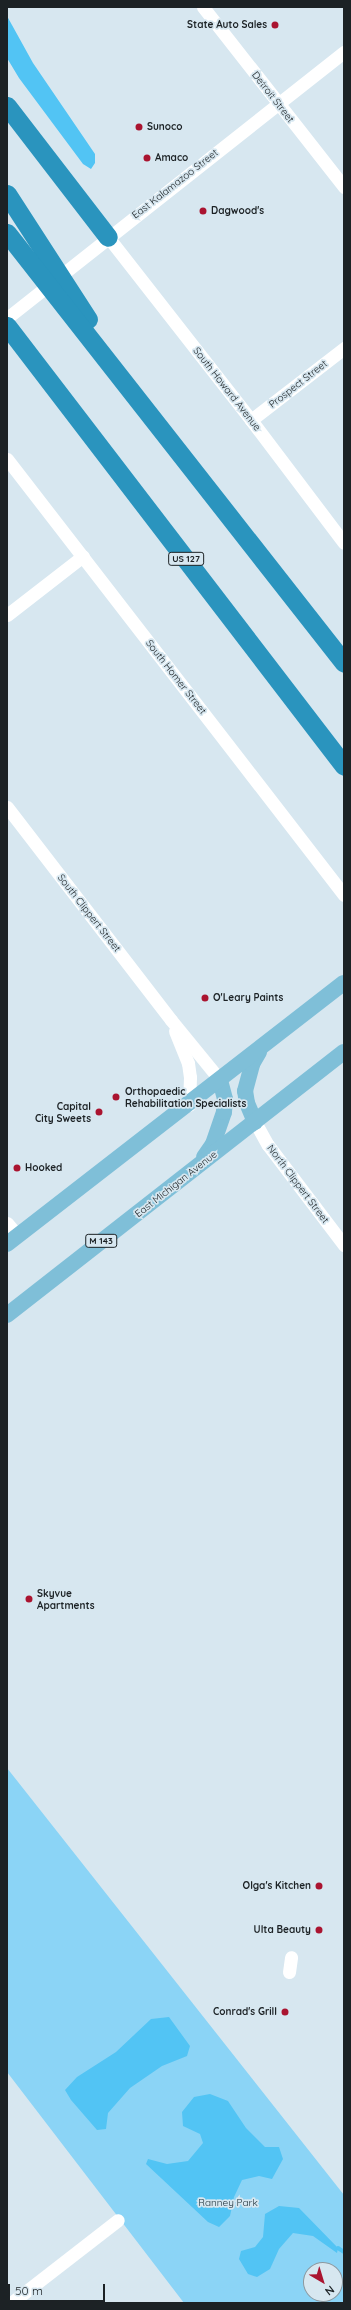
<!DOCTYPE html>
<style>
body{margin:0}
#map{position:relative;width:351px;height:2310px;overflow:hidden;background:#d7e7f0;font-family:Quicksand,sans-serif}
div>[style]{position:absolute}
[style*='--x']{left:calc(var(--x)*1px);top:calc(var(--y)*1px);width:calc(var(--w)*1px);rotate:calc(var(--a)*1deg)}
.green>*{inset:0;background:#8bd4f6}
.water>*{inset:0;background:#52c4f4}
.stream>*{height:4px;margin:-2px;padding:0 2px;transform-origin:2px;border-radius:2px;background:#52c4f4}
.minor>*{height:13px;margin:-6.5px;padding:0 6.5px;transform-origin:6.5px;border-radius:6.5px;background:#fff}
.major>*{height:16px;margin:-8px;padding:0 8px;transform-origin:8px;border-radius:8px;background:#7fbfd8}
.highway>*{height:19px;margin:-9.5px;padding:0 9.5px;transform-origin:9.5px;border-radius:9.5px;background:#2a94be}
.dots>*{width:11px;height:11px;translate:-50% -50%;box-sizing:border-box;border:2px solid #d7e7f0;border-radius:50%}
span{translate:-50% -50%;white-space:nowrap;text-align:center;line-height:1.15;-webkit-text-stroke:3.5px #d7e7f0;paint-order:stroke}
.shield-label span{padding:1px 3px;background:#d7e7f0;border:1px solid;border-radius:3px;-webkit-text-stroke-width:0}
.shield-label{font-size:9px;color:#1c2225;font-weight:700}
.poi-label{font-size:10px;color:#1c2225;font-weight:700}
.right{translate:-100% -50%;text-align:right}
.left{translate:0 -50%;text-align:left}
.street-label{font-size:10px;color:#1c2225}
.park-label{font-size:10px;color:#1b2f38}
.frame{position:absolute;inset:0;border:8px solid #1c2225;pointer-events:none}
.north{position:absolute;left:303px;top:2262px;width:40px;height:40px;box-sizing:border-box;background:#d7e7f0;border:1px solid #8c989f;border-radius:50%;rotate:142deg;font-size:11px;font-weight:700;line-height:16px;text-align:center;color:#1c2225}
.north::after{content:'';display:block;margin:auto;width:14px;height:18px;background:#aa1430;clip-path:polygon(50% 0,100% 100%,50% 72%,0 100%)}
.scale{position:absolute;left:8px;top:2284px;width:97px;height:18px;box-sizing:border-box;border:2px solid #1c2225;border-top:0;padding-left:5px;font-size:12px;line-height:14px;white-space:nowrap;color:#1c2225;-webkit-text-stroke:3px #d7e7f0;paint-order:stroke}
</style>
<div id="map">
<div class="green">
<i style="clip-path:polygon(evenodd,7px 1768px,344px 2195px,344px 2303px,184px 2303px,7px 2072px,7px 1768px,311px 2270px,335px 2270px,335px 2294px,311px 2294px,311px 2270px)"></i>
</div>
<div class="water">
<i style="clip-path:polygon(7px 16px,33px 63px,95px 154px,95px 163px,91px 169px,83px 164px,19px 78px,7px 58px)"></i>
<i style="clip-path:polygon(169px 2017px,190px 2046px,187px 2056px,162px 2066px,130px 2088px,108px 2113px,106px 2129px,97px 2130px,71px 2100px,65px 2090px,77px 2077px,116px 2052px,151px 2019px)"></i>
<i style="clip-path:polygon(210px 2094px,228px 2101px,246px 2128px,265px 2147px,279px 2147px,283px 2159px,272px 2179px,259px 2176px,242px 2180px,234px 2197px,230px 2216px,219px 2227px,208px 2222px,146px 2164px,148px 2159px,167px 2164px,188px 2161px,203px 2143px,200px 2134px,183px 2126px,182px 2112px,194px 2097px)"></i>
<i style="clip-path:polygon(279px 2206px,299px 2208px,338px 2248px,337px 2253px,313px 2236px,293px 2233px,279px 2249px,270px 2269px,257px 2277px,248px 2274px,239px 2259px,241px 2251px,255px 2247px,263px 2237px,265px 2214px)"></i>
</div>
<div class="stream">
<i style="--x:338;--y:2248;--w:7;--a:34"></i>
</div>
<div class="minor">
<i style="--x:203;--y:7;--w:229;--a:51.9"></i>
<i style="--x:108;--y:237;--w:232;--a:52"></i>
<i style="--x:251;--y:420;--w:154;--a:52.9"></i>
<i style="--x:7;--y:318;--w:429;--a:-38.3"></i>
<i style="--x:251;--y:420;--w:118;--a:-37.7"></i>
<i style="--x:7;--y:459;--w:551;--a:52.3"></i>
<i style="--x:7;--y:615;--w:96;--a:-37.8"></i>
<i style="--x:7;--y:807;--w:269;--a:52.4"></i>
<i style="--x:171;--y:1020;--w:77;--a:50.8"></i>
<i style="--x:175;--y:1031;--w:35;--a:68"></i>
<i style="--x:188;--y:1063;--w:14;--a:82"></i>
<i style="--x:190;--y:1077;--w:28;--a:92"></i>
<i style="--x:255;--y:1122;--w:26;--a:61"></i>
<i style="--x:268;--y:1145;--w:126;--a:52.8"></i>
<i style="--x:7;--y:1223;--w:17;--a:50"></i>
<i style="--x:289;--y:1972;--w:15;--a:-82"></i>
<i style="--x:11;--y:2303;--w:135;--a:-37.8"></i>
</div>
<div class="major">
<i style="--x:255;--y:1122;--w:21;--a:-113"></i>
<i style="--x:247;--y:1103;--w:12;--a:-99"></i>
<i style="--x:245;--y:1091;--w:28;--a:-75"></i>
<i style="--x:252;--y:1064;--w:14;--a:-60"></i>
<i style="--x:204;--y:1157;--w:16;--a:-55"></i>
<i style="--x:213;--y:1144;--w:34;--a:-71"></i>
<i style="--x:224;--y:1112;--w:13;--a:-86"></i>
<i style="--x:225;--y:1099;--w:20;--a:-105"></i>
<i style="--x:7;--y:1244;--w:426;--a:-37.8"></i>
<i style="--x:7;--y:1315;--w:427;--a:-38"></i>
</div>
<div class="highway">
<i style="--x:7;--y:106;--w:165;--a:52.4"></i>
<i style="--x:7;--y:194;--w:149;--a:57.1"></i>
<i style="--x:7;--y:233;--w:546;--a:51.91"></i>
<i style="--x:7;--y:326;--w:554;--a:52.55"></i>
</div>
<div class="dots">
<i style="left:275px;top:25px;background:#aa1430"></i>
<i style="left:139px;top:127px;background:#aa1430"></i>
<i style="left:147px;top:158px;background:#aa1430"></i>
<i style="left:203px;top:211px;background:#aa1430"></i>
<i style="left:205px;top:998px;background:#aa1430"></i>
<i style="left:116px;top:1097px;background:#aa1430"></i>
<i style="left:99px;top:1112px;background:#aa1430"></i>
<i style="left:17px;top:1168px;background:#aa1430"></i>
<i style="left:29px;top:1599px;background:#aa1430"></i>
<i style="left:319px;top:1886px;background:#aa1430"></i>
<i style="left:319px;top:1930px;background:#aa1430"></i>
<i style="left:285px;top:2012px;background:#aa1430"></i>
</div>
<div class="shield-label">
<span style="left:186px;top:559px">US 127</span>
<span style="left:101px;top:1241px">M 143</span>
</div>
<div class="poi-label">
<span class="right" style="left:267px;top:25px">State Auto Sales</span>
<span class="left" style="left:147px;top:127px">Sunoco</span>
<span class="left" style="left:155px;top:158px">Amaco</span>
<span class="left" style="left:211px;top:211px">Dagwood's</span>
<span class="left" style="left:213px;top:998px">O'Leary Paints</span>
<span class="left" style="left:125px;top:1097px">Orthopaedic<br>Rehabilitation Specialists</span>
<span class="right" style="left:91px;top:1112px">Capital<br>City Sweets</span>
<span class="left" style="left:25px;top:1168px">Hooked</span>
<span class="left" style="left:37px;top:1599px">Skyvue<br>Apartments</span>
<span class="right" style="left:311px;top:1886px">Olga's Kitchen</span>
<span class="right" style="left:311px;top:1930px">Ulta Beauty</span>
<span class="right" style="left:277px;top:2012px">Conrad's Grill</span>
</div>
<div class="street-label">
<span style="left:273px;top:97px;rotate:52deg">Detroit Street</span>
<span style="left:175px;top:184px;rotate:-38deg">East Kalamazoo Street</span>
<span style="left:298px;top:384px;rotate:-38deg">Prospect Street</span>
<span style="left:227px;top:389px;rotate:52deg">South Howard Avenue</span>
<span style="left:176px;top:677px;rotate:52deg">South Homer Street</span>
<span style="left:89px;top:913px;rotate:52deg">South Clippert Street</span>
<span style="left:176px;top:1184px;rotate:-38deg">East Michigan Avenue</span>
<span style="left:298px;top:1184px;rotate:53deg">North Clippert Street</span>
</div>
<div class="park-label">
<span style="left:228px;top:2203px">Ranney Park</span>
</div>
<div class="frame"></div>
<div class="north">N</div>
<div class="scale">50 m</div>
</div>
